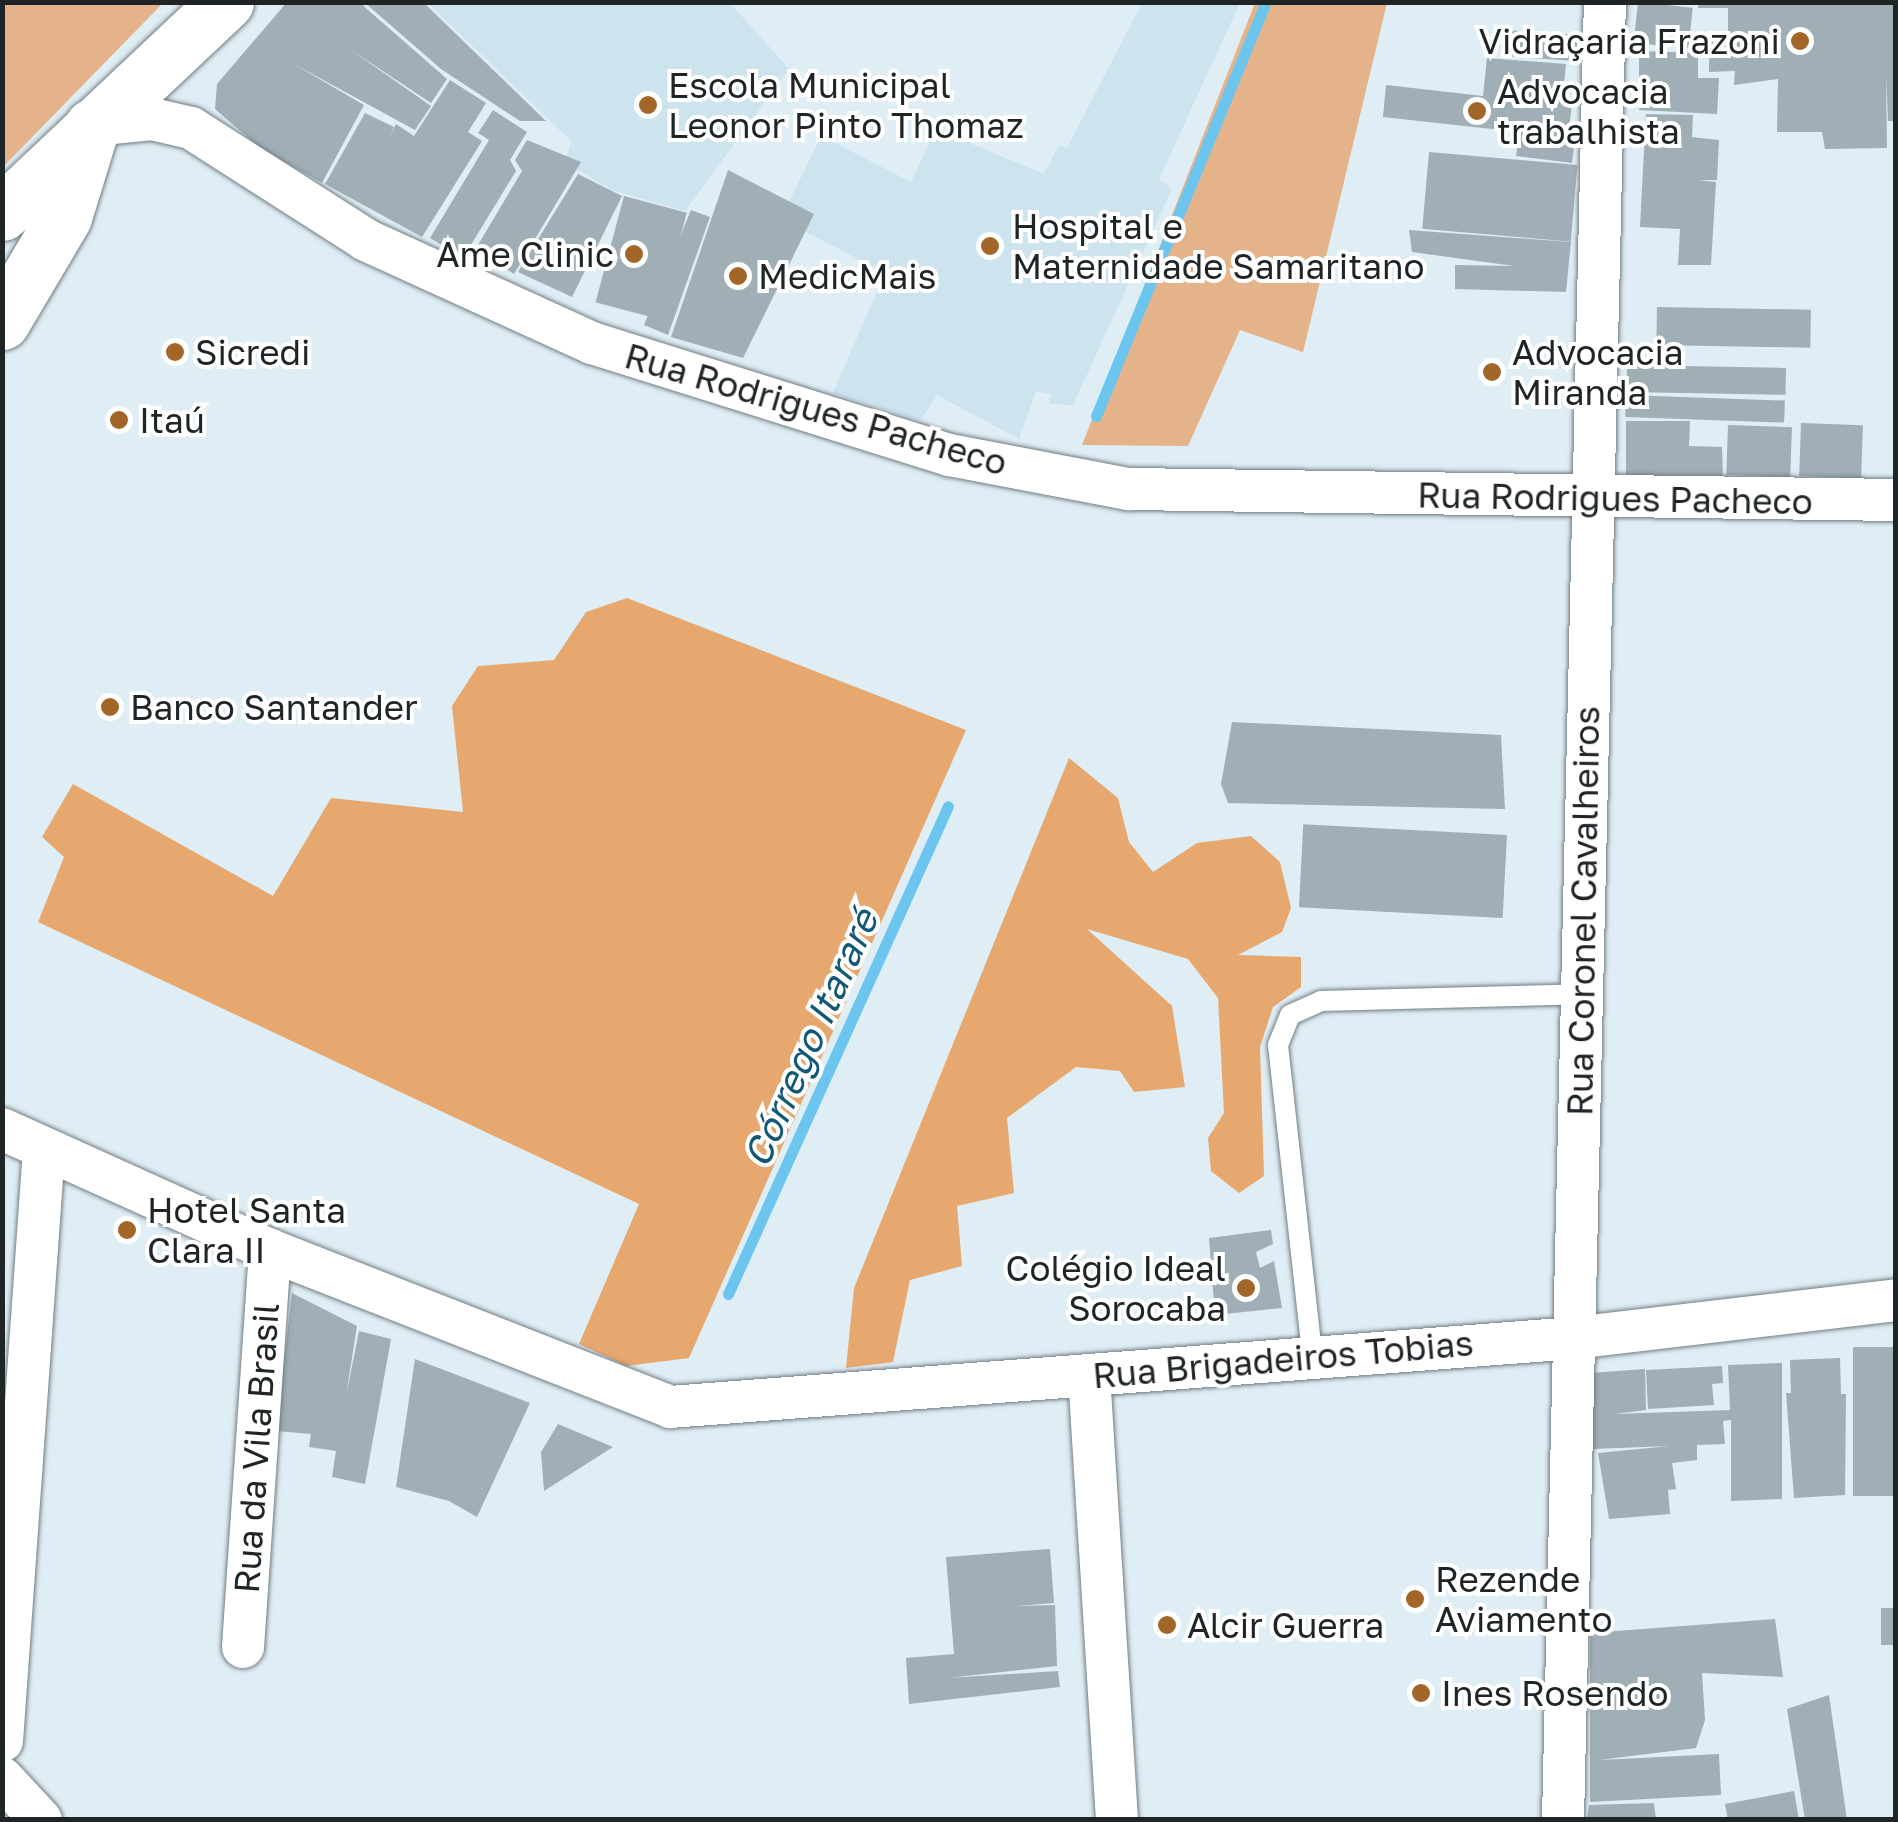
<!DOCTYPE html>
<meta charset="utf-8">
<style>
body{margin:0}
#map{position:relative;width:1898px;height:1822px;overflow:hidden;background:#dfedf4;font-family:"Golos Text",sans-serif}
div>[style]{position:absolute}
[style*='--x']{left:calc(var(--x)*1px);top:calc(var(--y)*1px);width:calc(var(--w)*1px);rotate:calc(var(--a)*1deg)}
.built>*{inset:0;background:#cde3ee}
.green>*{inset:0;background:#e5b389}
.forest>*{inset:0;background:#e7a86f}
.stream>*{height:11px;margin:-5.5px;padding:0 5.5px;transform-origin:5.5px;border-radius:5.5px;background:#6bc5ef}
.building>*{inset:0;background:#a0aeb5;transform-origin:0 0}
.roads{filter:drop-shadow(0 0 2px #717d84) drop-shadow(0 0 2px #717d84)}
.service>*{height:20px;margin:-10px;padding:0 10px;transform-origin:10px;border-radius:10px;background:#fff}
.minor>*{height:42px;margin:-21px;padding:0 21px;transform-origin:21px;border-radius:21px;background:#fff}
.secondary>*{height:55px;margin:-27.5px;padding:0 27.5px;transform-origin:27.5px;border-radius:27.5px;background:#fff}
.dots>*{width:28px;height:28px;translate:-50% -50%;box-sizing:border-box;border:5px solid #fff;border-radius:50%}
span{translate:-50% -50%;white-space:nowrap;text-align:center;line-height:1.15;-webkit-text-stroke:8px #fff;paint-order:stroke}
.poi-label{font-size:35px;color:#1f2427}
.right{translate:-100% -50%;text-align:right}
.left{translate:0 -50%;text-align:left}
.street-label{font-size:35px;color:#1f2427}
.water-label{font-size:38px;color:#105875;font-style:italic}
.frame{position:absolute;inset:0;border:5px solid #1f2427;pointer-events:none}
</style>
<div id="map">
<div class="built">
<i style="clip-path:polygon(428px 3px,730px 3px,789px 69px,685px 211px,612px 190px,565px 162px,571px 141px)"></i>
<i style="clip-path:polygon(1142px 3px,1240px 3px,1159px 179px,1172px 189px,1073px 405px,1049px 404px,1051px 394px,1036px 391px,1019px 439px,937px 395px,920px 421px,833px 393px,885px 273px,781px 219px,821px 136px,911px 182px,936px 129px,1044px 174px,1059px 145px,1067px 148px)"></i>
</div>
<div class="green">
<i style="clip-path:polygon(3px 2px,163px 3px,3px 167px,2px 3px)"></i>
<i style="clip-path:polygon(1255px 3px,1387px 3px,1303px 352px,1240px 330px,1188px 446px,1082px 445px)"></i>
</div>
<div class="forest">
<i style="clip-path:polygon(627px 598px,966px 730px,689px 1358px,626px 1366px,579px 1344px,639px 1204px,38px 922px,64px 857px,42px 837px,73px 784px,273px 896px,331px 798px,463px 812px,452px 706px,478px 666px,554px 660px,586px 612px)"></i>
<i style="clip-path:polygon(1069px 758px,1118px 798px,1129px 842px,1153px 872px,1197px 843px,1251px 836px,1280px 862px,1291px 908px,1282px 932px,1238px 955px,1301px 957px,1301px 987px,1273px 1007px,1260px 1047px,1264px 1176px,1239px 1193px,1211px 1171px,1208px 1138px,1224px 1113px,1218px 998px,1188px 959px,1087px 929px,1172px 1006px,1185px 1087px,1134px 1092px,1120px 1071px,1076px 1067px,1007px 1118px,1014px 1193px,957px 1206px,962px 1266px,910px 1280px,893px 1362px,846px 1368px,854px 1288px)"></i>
</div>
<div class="stream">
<i style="--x:1096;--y:416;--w:448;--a:-67.7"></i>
<i style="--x:728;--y:1294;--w:535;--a:-65.73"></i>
</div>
<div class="building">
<i style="clip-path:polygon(287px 2px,359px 2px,447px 79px,431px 103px,351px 50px,431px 106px,415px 130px,292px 63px,364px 105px,322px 183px,260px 148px,215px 109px,217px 84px)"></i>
<i style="clip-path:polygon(364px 2px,423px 2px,546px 121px,520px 121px,441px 69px)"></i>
<i style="left:1638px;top:2px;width:55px;height:41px;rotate:6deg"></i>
<i style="clip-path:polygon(1699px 2px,1896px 2px,1896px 121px,1888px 121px,1886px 74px,1887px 148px,1825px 149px,1822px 132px,1777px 132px,1778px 79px,1734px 85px,1735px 71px,1709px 72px,1709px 36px,1728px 37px,1728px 8px,1698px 8px)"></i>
<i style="left:1505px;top:30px;width:73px;height:26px;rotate:4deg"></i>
<i style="clip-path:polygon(1639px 51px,1698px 53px,1698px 78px,1719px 78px,1717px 114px,1639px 110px)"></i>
<i style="clip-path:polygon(1487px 58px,1566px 64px,1562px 104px,1572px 105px,1568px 137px,1527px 134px,1575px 139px,1572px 163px,1516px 156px,1519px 132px,1383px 117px,1386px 85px,1483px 96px)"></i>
<i style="clip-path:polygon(450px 80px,486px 103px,468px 132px,482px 141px,422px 237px,325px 184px,365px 113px,394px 127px,389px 139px,396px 124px,414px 136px)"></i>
<i style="clip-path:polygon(493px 110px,527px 132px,510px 160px,516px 171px,463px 258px,430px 238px,489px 140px,478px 133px)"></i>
<i style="clip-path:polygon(1646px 114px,1693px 115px,1692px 137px,1719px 140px,1717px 180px,1698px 180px,1716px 182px,1711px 265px,1678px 265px,1680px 229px,1640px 227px,1645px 131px,1664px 132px,1645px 129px)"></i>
<i style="clip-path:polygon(527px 140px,581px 162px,514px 274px,475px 250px,522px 171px,515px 160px)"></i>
<i style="left:1429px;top:152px;width:149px;height:77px;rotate:5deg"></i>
<i style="clip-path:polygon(728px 170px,814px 214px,743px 358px,671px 337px)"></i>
<i style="clip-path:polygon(578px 174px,622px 196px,572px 297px,518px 272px)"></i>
<i style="left:624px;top:196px;width:65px;height:110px;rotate:15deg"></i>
<i style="clip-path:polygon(691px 210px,710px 217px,668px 335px,644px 325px)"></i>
<i style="clip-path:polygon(1409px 230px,1571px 242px,1566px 292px,1455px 289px,1455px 265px,1514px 266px,1412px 252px)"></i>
<i style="left:1657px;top:307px;width:154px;height:38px;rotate:1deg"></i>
<i style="left:1627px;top:365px;width:159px;height:27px;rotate:1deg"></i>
<i style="left:1626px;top:395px;width:159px;height:22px;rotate:2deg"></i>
<i style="clip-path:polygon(1626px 421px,1690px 421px,1689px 446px,1722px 447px,1723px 478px,1626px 475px)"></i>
<i style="left:1801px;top:423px;width:62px;height:53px;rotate:2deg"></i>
<i style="left:1728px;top:425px;width:64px;height:50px;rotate:2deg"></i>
<i style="clip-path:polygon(1232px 722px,1501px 735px,1505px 809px,1228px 803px,1221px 784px)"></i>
<i style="left:1507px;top:835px;width:83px;height:204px;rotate:93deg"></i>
<i style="clip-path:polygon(1271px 1230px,1273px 1244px,1256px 1252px,1260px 1268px,1274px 1261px,1282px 1308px,1215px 1315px,1209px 1238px)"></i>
<i style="clip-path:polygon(292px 1293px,357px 1326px,346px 1396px,359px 1331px,391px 1339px,365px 1484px,332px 1477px,336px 1451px,309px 1447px,311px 1434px,276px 1431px)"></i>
<i style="left:1895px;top:1347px;width:149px;height:42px;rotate:90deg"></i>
<i style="clip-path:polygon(1840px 1358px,1841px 1394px,1846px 1394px,1845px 1495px,1794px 1498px,1786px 1393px,1791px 1393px,1790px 1360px)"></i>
<i style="clip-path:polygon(415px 1359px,530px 1403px,477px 1517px,449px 1501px,396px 1487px)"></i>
<i style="clip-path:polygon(1782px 1363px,1782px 1499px,1731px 1501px,1731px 1420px,1723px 1421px,1725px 1444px,1697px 1445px,1697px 1460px,1672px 1463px,1676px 1489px,1668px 1490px,1670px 1514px,1609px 1519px,1598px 1453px,1670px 1446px,1592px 1449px,1589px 1373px,1645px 1369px,1646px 1410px,1615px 1414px,1730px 1410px,1728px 1365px)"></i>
<i style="clip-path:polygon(1722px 1366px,1723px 1383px,1712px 1384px,1714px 1405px,1648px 1409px,1646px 1370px)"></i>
<i style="clip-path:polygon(558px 1424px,613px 1447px,544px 1491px,541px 1452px)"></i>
<i style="clip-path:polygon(1050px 1549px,1054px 1603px,1017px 1606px,1055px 1605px,1057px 1666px,948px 1678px,1058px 1671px,1060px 1687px,909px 1704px,906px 1658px,954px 1654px,946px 1557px)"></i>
<i style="left:1881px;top:1608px;width:15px;height:37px"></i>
<i style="clip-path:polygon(1775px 1619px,1783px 1677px,1702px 1673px,1705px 1720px,1696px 1748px,1599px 1760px,1719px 1754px,1721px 1795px,1590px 1802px,1590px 1633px)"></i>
<i style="clip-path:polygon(1829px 1695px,1847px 1820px,1805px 1820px,1787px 1709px)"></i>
<i style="clip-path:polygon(1794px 1791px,1799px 1820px,1728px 1820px,1725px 1804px)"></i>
<i style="clip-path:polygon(1654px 1803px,1656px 1820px,1587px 1820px,1589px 1805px)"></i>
</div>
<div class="roads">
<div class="service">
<i style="--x:1312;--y:1353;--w:310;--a:-96.3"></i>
<i style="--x:1278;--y:1045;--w:32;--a:-68"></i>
<i style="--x:1290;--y:1015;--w:34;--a:-24"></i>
<i style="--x:1321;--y:1001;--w:261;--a:-1.5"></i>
</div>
<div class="minor">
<i style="--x:92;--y:125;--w:60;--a:-5.7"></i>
<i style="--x:152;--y:119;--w:40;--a:13"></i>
<i style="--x:191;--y:128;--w:208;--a:32.6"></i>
<i style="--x:366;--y:240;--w:248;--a:24.5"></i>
<i style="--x:592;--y:343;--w:375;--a:17.4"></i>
<i style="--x:950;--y:455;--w:182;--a:10.8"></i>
<i style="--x:1129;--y:489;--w:767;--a:0.82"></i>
<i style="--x:2;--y:1129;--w:294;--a:24.3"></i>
<i style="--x:270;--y:1250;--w:430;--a:21.4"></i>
<i style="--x:670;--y:1407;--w:907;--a:-4.36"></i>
<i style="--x:1574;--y:1338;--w:324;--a:-6.7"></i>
<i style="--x:1089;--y:1375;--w:446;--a:86.4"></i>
<i style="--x:243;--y:1647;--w:398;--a:-86.1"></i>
<i style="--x:2;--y:1741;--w:593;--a:-85.94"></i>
<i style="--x:2;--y:1778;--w:57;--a:47.1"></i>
<i style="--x:1563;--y:1820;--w:1818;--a:-88.68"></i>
</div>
<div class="secondary">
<i style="--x:2;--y:213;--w:308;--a:-43.3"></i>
<i style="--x:2;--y:322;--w:122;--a:-59.4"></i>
<i style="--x:64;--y:217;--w:95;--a:-72.9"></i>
</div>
</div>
<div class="dots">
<i style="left:1800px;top:41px;background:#a36629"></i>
<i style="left:648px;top:105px;background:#a36629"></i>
<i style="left:1477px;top:111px;background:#a36629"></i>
<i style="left:990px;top:246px;background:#a36629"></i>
<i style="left:634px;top:254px;background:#a36629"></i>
<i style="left:738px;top:276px;background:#a36629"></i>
<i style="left:175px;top:352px;background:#a36629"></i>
<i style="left:1492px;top:372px;background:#a36629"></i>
<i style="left:119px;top:420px;background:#a36629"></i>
<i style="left:110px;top:707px;background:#a36629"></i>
<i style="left:127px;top:1230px;background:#a36629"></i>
<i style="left:1246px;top:1288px;background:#a36629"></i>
<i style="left:1415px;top:1599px;background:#a36629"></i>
<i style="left:1167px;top:1625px;background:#a36629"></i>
<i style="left:1421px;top:1693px;background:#a36629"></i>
</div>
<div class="poi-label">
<span class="right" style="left:1780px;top:41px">Vidraçaria Frazoni</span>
<span class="left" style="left:668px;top:105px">Escola Municipal<br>Leonor Pinto Thomaz</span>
<span class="left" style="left:1497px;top:111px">Advocacia<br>trabalhista</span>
<span class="left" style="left:1012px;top:246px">Hospital e<br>Maternidade Samaritano</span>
<span class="right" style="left:614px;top:254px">Ame Clinic</span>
<span class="left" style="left:758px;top:276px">MedicMais</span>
<span class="left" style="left:195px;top:352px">Sicredi</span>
<span class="left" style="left:1512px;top:372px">Advocacia<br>Miranda</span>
<span class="left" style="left:139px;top:420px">Itaú</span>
<span class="left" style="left:130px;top:707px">Banco Santander</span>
<span class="left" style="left:147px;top:1230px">Hotel Santa<br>Clara II</span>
<span class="right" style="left:1226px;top:1288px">Colégio Ideal<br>Sorocaba</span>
<span class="left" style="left:1435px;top:1599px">Rezende<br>Aviamento</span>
<span class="left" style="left:1187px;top:1625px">Alcir Guerra</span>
<span class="left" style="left:1441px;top:1693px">Ines Rosendo</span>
</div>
<div class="street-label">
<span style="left:816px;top:409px;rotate:16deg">Rua Rodrigues Pacheco</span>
<span style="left:1615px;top:498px;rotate:1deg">Rua Rodrigues Pacheco</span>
<span style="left:1583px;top:911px;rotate:-89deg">Rua Coronel Cavalheiros</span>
<span style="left:1283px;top:1359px;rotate:-5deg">Rua Brigadeiros Tobias</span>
<span style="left:256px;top:1448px;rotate:-86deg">Rua da Vila Brasil</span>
</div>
<div class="water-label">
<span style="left:810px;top:1038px;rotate:-66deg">Córrego Itararé</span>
</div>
<div class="frame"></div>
</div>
